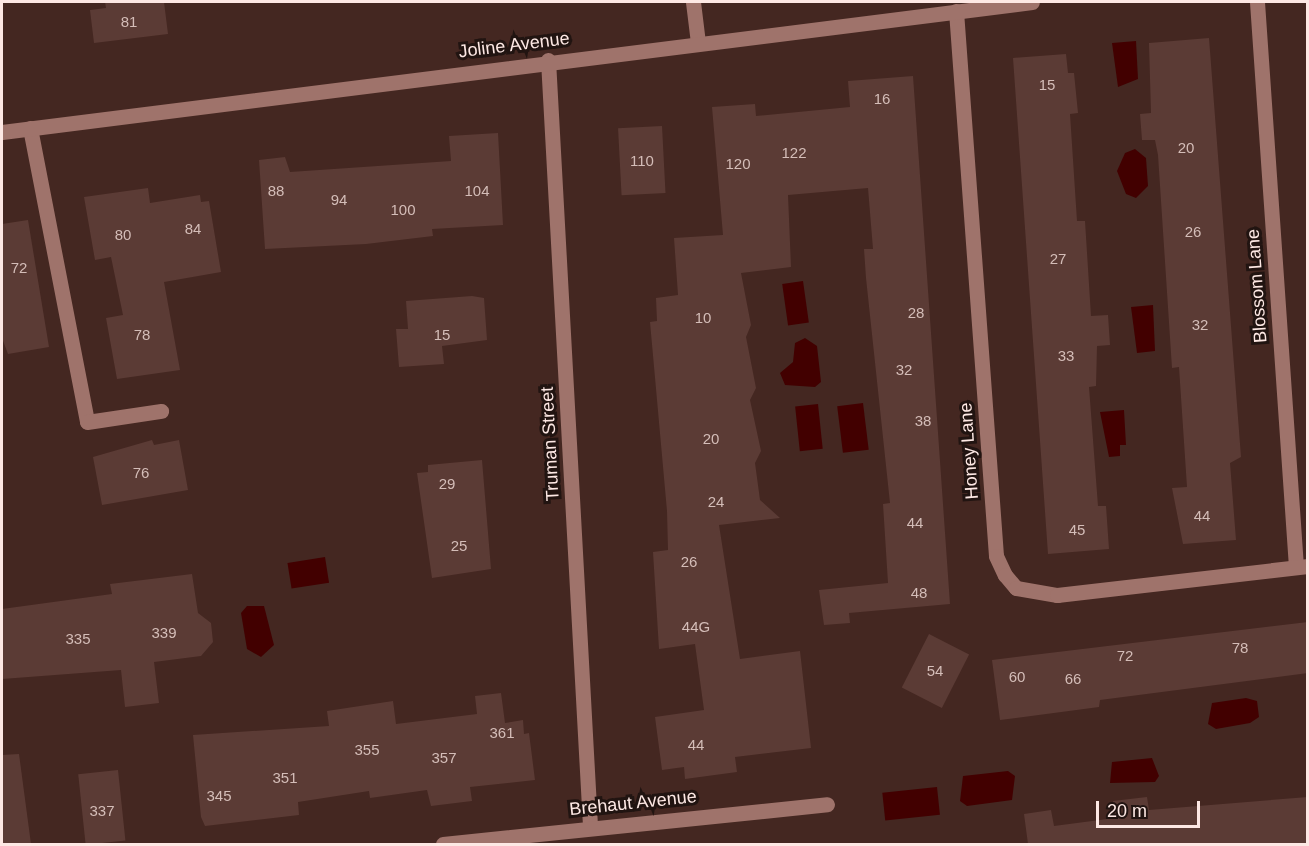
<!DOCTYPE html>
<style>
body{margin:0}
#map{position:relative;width:1309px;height:846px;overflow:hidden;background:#442721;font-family:Helvetica,sans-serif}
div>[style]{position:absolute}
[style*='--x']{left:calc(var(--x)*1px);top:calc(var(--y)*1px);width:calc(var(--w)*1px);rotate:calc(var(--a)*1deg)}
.water>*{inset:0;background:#420000;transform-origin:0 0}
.building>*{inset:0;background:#5b3b35;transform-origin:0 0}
.minor>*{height:15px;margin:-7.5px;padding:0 7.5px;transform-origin:7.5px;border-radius:7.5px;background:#9f736b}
span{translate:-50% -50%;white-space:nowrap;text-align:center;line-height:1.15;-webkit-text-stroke:6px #211411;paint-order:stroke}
.number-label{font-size:15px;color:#d4bdb8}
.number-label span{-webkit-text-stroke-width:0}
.street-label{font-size:18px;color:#fde8e4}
.frame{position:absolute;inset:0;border:3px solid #fde8e4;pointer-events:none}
.scale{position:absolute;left:1096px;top:801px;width:104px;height:27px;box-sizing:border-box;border:3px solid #fde8e4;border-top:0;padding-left:8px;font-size:18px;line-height:21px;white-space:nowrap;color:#fde8e4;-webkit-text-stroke:4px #211411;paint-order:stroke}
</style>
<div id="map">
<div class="water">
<i style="clip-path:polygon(1136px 41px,1138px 79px,1118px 87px,1112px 43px)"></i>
<i style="clip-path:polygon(1135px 149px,1146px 158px,1148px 186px,1136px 198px,1126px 194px,1117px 171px,1125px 153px)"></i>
<i style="left:803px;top:281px;width:42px;height:21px;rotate:82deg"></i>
<i style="clip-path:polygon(1153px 305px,1155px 351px,1137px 353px,1131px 307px)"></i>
<i style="clip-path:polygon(805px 338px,817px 346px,821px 382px,815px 387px,785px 385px,780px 373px,793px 362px,795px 343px)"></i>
<i style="left:863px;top:403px;width:47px;height:26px;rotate:83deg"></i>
<i style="left:818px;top:404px;width:45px;height:23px;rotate:84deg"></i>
<i style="clip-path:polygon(1124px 410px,1126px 445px,1120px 445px,1120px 456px,1109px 457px,1100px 412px)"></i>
<i style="left:325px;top:557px;width:26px;height:38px;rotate:81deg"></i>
<i style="clip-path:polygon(247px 606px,264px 606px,274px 645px,261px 657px,247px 649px,241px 613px)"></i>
<i style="clip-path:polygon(1246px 698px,1257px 701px,1259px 717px,1250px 723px,1216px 729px,1208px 724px,1212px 703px)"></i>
<i style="clip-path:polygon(1152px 758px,1159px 776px,1155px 782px,1110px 783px,1112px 762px)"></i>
<i style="clip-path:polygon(1008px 771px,1015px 776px,1012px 800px,967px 806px,960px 801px,963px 776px)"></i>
<i style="left:937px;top:787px;width:28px;height:55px;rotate:84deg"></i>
</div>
<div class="building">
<i style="clip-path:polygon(105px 2px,164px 2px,168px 34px,94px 43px,90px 10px,106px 8px)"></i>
<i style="clip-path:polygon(1209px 38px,1241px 457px,1230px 463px,1236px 540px,1183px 544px,1172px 488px,1187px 487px,1179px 367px,1172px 368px,1158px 155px,1155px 140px,1142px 140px,1140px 114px,1151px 113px,1149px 43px)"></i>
<i style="clip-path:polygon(1066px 54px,1068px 73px,1074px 73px,1078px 113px,1070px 114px,1077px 221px,1085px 221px,1091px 316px,1108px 315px,1110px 345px,1097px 346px,1096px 386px,1089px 387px,1098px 506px,1106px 506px,1109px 549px,1048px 554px,1013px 58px)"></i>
<i style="clip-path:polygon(913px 76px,950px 604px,849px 613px,850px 623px,824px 625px,819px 590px,888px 583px,883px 504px,890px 503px,866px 278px,864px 249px,873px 249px,868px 188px,788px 195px,791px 267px,741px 273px,751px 325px,746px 337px,756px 388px,750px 400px,761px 451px,755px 463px,760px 500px,780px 518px,719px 525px,740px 659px,800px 651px,811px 748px,735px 757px,737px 772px,685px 779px,684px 767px,662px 770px,655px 717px,704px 710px,695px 644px,659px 649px,653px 552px,668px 550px,667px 511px,650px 322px,657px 321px,656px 298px,678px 295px,674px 238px,723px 235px,712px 107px,755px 104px,756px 116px,850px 107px,848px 81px)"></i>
<i style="left:662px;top:126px;width:67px;height:44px;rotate:87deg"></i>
<i style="clip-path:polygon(498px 133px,503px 225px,432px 229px,433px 236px,366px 244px,265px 249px,259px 160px,285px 157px,290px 172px,451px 161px,449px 136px)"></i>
<i style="clip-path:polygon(148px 188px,150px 203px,200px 195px,201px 202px,209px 201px,221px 272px,164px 282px,180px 370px,117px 379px,106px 318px,123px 315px,111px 257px,95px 260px,84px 197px)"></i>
<i style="clip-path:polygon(28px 220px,49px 347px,8px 354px,2px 338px,2px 224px)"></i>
<i style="clip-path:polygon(472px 296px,484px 298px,487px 340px,442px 346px,444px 364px,399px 367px,396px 329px,408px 329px,406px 301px)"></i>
<i style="clip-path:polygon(152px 440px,154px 445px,179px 440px,188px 490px,102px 505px,93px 457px)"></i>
<i style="clip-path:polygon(482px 460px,491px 569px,432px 578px,417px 473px,428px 472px,428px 465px)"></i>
<i style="clip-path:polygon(192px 574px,198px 613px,211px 623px,213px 642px,201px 656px,154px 662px,159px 703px,125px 707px,121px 670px,2px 679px,2px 609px,112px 594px,110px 584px)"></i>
<i style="clip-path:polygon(1308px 622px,1308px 673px,1100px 700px,1099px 707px,1000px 720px,992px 660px)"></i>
<i style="left:929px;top:634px;width:45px;height:60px;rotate:27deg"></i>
<i style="clip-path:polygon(501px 693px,505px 723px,523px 720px,524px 734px,529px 733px,535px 780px,470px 787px,472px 801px,431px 806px,427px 790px,370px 798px,369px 791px,298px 802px,299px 815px,205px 826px,201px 817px,193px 735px,329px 726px,327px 711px,393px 701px,396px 724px,477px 714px,475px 696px)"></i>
<i style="clip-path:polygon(19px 754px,31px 844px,2px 844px,2px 755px)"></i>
<i style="left:118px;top:770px;width:71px;height:40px;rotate:84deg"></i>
<i style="clip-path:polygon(1147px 797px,1149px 810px,1308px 797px,1308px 844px,1028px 844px,1024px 814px,1051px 810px,1054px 826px,1115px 818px,1113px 801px)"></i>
</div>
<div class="minor">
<i style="--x:693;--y:2;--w:41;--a:83"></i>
<i style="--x:1257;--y:2;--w:566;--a:86.05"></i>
<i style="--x:956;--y:11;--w:546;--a:85.8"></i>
<i style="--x:996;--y:556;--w:21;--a:65"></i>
<i style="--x:1005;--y:575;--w:17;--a:50"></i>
<i style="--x:1016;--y:588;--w:42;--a:9.7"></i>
<i style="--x:1057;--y:595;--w:253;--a:-6.6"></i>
<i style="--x:548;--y:60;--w:766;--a:86.86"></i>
<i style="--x:30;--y:128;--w:299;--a:79"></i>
<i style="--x:87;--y:422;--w:75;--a:-8.5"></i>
<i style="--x:2;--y:132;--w:1038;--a:-7.19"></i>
<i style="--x:443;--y:844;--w:386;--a:-5.9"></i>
</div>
<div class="number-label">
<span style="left:129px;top:22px">81</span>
<span style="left:1047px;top:85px">15</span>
<span style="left:882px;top:99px">16</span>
<span style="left:1186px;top:148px">20</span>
<span style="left:794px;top:153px">122</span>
<span style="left:642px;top:161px">110</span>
<span style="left:738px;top:164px">120</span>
<span style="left:276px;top:191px">88</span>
<span style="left:477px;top:191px">104</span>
<span style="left:339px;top:200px">94</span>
<span style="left:403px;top:210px">100</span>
<span style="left:193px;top:229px">84</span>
<span style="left:1193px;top:232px">26</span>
<span style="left:123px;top:235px">80</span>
<span style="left:1058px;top:259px">27</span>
<span style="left:19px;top:268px">72</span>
<span style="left:916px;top:313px">28</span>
<span style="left:703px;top:318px">10</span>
<span style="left:1200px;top:325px">32</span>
<span style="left:142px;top:335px">78</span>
<span style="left:442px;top:335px">15</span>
<span style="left:1066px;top:356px">33</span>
<span style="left:904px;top:370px">32</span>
<span style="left:923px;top:421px">38</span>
<span style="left:711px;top:439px">20</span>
<span style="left:141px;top:473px">76</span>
<span style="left:447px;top:484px">29</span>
<span style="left:716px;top:502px">24</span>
<span style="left:1202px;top:516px">44</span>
<span style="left:915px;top:523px">44</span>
<span style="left:1077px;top:530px">45</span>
<span style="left:459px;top:546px">25</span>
<span style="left:689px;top:562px">26</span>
<span style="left:919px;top:593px">48</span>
<span style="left:696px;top:627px">44G</span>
<span style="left:164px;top:633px">339</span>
<span style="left:78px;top:639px">335</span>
<span style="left:1240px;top:648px">78</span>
<span style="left:1125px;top:656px">72</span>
<span style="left:935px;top:671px">54</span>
<span style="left:1017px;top:677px">60</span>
<span style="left:1073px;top:679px">66</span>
<span style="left:502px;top:733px">361</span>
<span style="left:696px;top:745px">44</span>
<span style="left:367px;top:750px">355</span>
<span style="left:444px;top:758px">357</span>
<span style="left:285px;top:778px">351</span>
<span style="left:219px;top:796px">345</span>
<span style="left:102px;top:811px">337</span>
</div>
<div class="street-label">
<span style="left:514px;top:45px;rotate:-7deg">Joline Avenue</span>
<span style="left:1257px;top:286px;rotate:-94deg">Blossom Lane</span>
<span style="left:550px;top:444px;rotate:-93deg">Truman Street</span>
<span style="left:969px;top:451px;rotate:-94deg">Honey Lane</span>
<span style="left:633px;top:803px;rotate:-6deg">Brehaut Avenue</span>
</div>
<div class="frame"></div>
<div class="scale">20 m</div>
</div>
